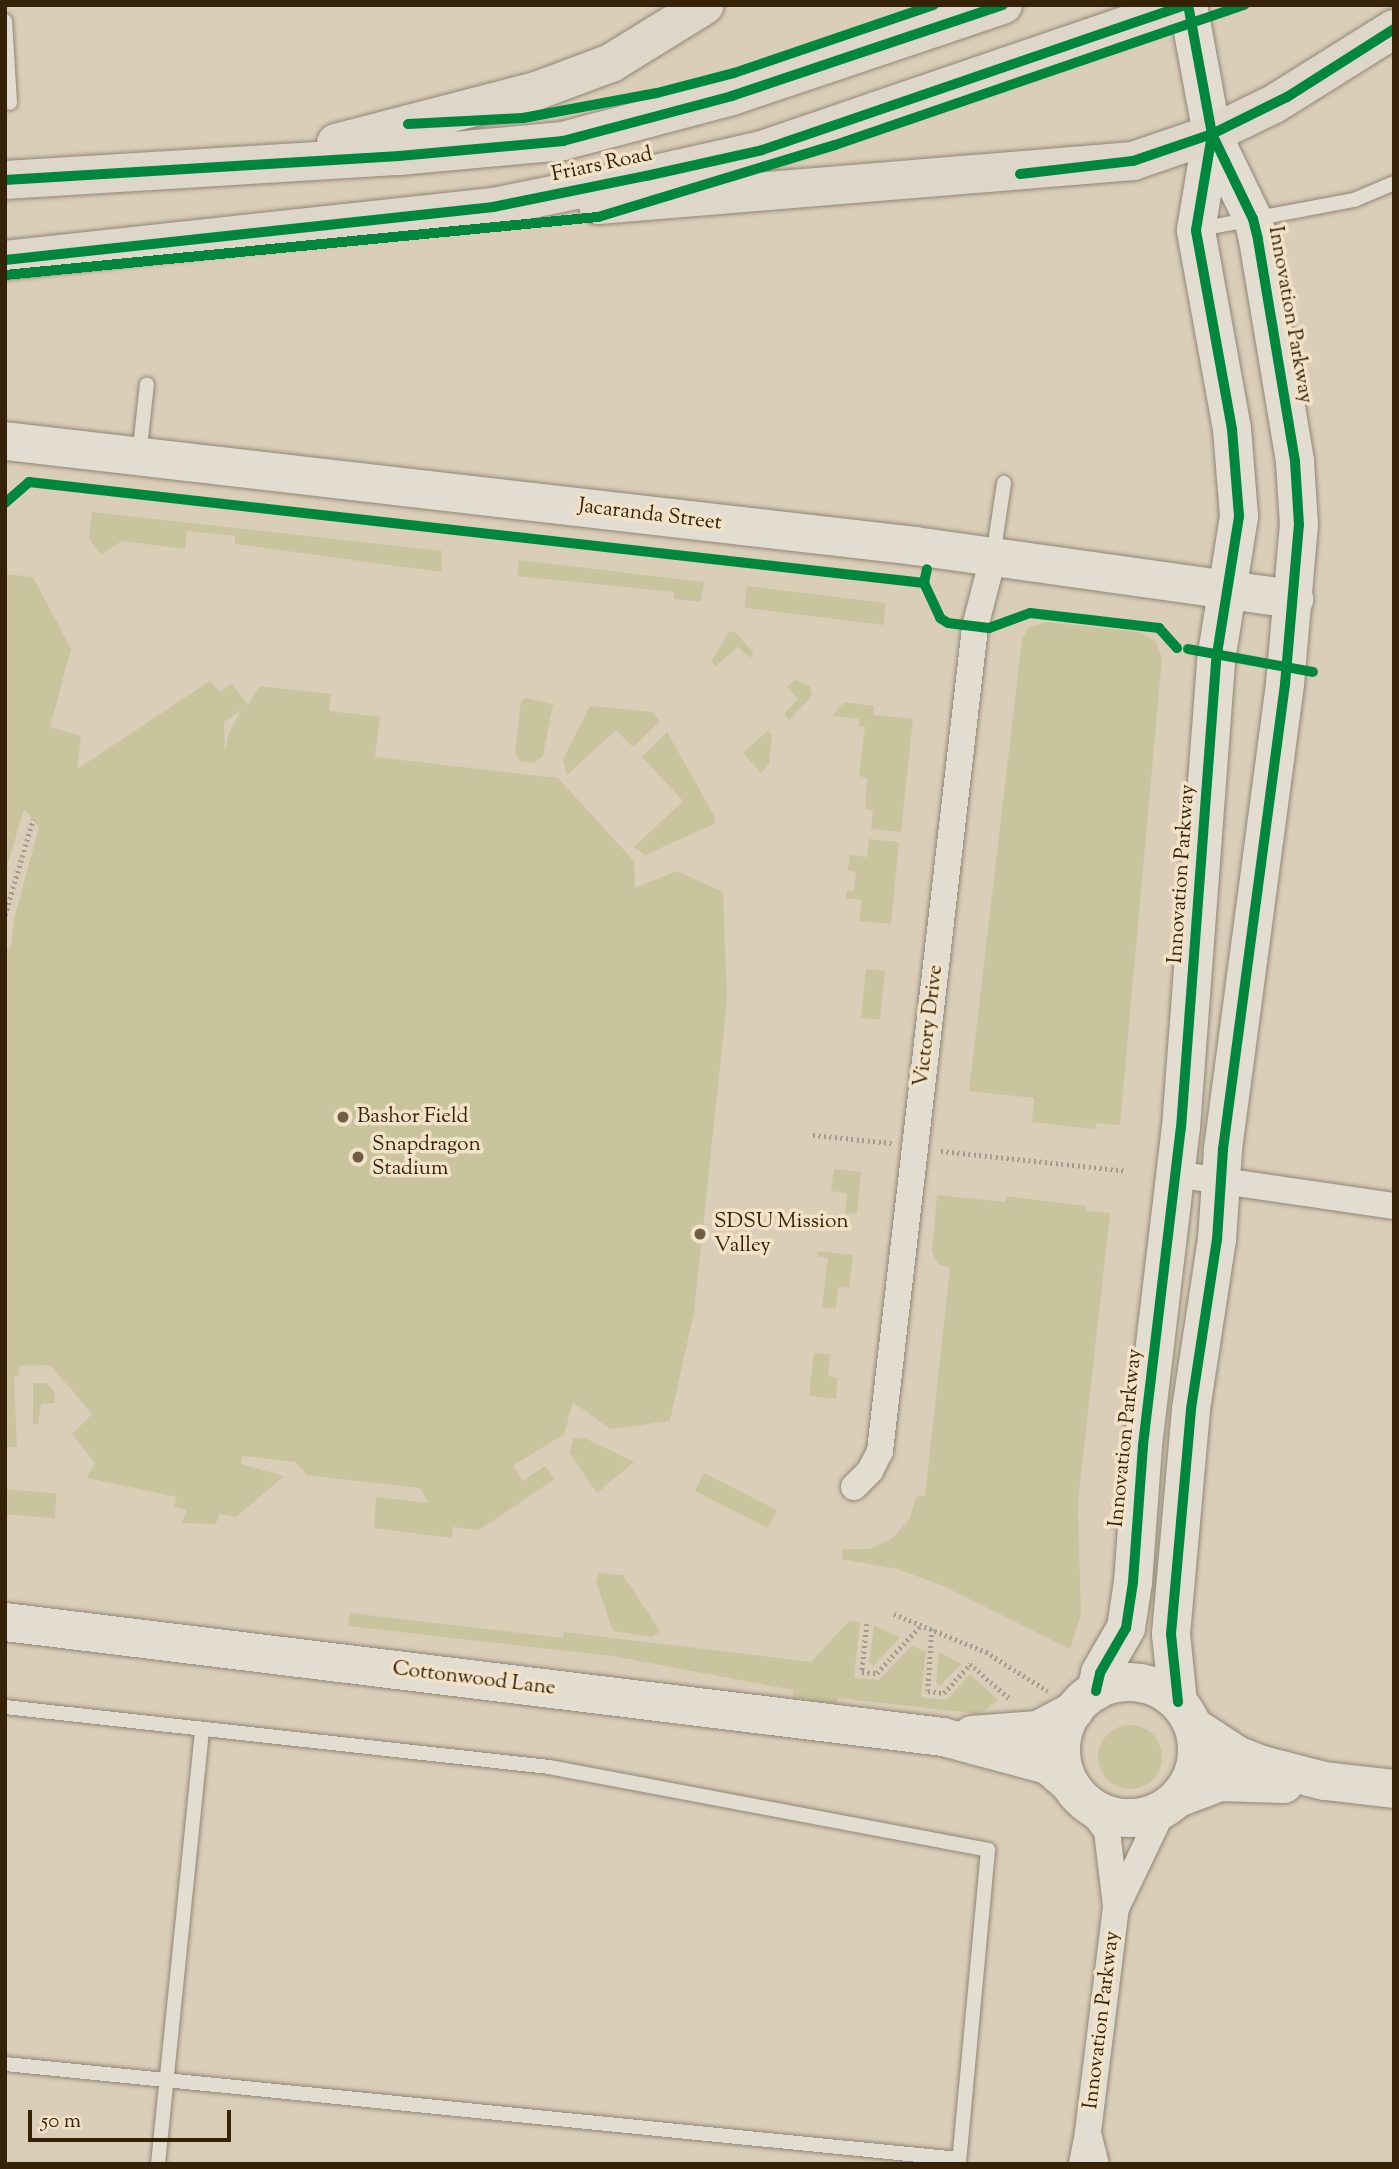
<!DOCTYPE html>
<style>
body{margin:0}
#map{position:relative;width:1399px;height:2169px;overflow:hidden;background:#dbceb9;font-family:"Sorts Mill Goudy",serif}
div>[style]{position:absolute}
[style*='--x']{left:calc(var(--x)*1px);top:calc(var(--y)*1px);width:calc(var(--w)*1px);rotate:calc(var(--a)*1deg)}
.green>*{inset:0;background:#c9c49d;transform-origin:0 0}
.round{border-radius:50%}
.path>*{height:4.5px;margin-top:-2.25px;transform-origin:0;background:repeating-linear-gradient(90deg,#a29b90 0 2px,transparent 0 5.5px)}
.roads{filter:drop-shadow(0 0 2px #908676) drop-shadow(0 0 2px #908676)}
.lane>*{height:14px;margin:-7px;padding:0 7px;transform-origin:7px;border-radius:7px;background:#e3dcd1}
.street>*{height:26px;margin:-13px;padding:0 13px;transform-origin:13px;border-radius:13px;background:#e3dcd1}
.secondary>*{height:38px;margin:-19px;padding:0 19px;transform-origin:19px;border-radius:19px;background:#e3dcd1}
.secondary>.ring{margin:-19px;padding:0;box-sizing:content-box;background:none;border:38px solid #e3dcd1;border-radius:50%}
.highway>*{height:38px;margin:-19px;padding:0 19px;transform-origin:19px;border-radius:19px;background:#ded6c9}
.cycleway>*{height:10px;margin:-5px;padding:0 5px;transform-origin:5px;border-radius:5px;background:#00873e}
.dots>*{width:19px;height:19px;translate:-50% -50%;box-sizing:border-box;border:4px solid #f1e2c8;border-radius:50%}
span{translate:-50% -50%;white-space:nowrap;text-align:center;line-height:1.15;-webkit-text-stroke:7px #f1e2c8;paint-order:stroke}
.street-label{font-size:21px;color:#352207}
.poi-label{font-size:21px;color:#352207}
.left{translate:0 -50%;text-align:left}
.frame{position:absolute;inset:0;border:7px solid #352207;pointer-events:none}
.scale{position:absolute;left:28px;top:2110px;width:203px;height:32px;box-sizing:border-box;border:4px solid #352207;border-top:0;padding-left:9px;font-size:21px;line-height:24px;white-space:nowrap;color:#352207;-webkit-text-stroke:5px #f1e2c8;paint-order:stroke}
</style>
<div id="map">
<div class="green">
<i style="clip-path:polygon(92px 512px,442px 551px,441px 572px,235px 544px,235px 536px,187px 531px,185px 549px,122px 541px,101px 555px,89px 539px)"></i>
<i style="clip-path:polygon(519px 560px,704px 582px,701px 602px,674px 599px,674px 592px,517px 576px)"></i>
<i style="clip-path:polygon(evenodd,5px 574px,33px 577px,71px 649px,50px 727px,81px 736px,77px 769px,210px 681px,220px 692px,232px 684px,248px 705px,260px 686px,331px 694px,329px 711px,380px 717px,375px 757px,558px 778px,634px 861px,635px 888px,677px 871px,723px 892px,727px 1001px,694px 1312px,670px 1421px,610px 1429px,573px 1402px,564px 1434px,513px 1466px,523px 1481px,545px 1466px,555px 1479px,479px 1530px,453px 1527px,452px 1538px,374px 1528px,376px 1497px,429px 1503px,419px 1488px,307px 1475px,295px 1462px,243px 1456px,241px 1464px,284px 1476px,236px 1517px,219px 1514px,216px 1524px,182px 1523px,187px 1510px,174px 1506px,177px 1497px,87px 1478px,95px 1463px,72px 1434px,92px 1414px,50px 1365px,19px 1366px,19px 1375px,14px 1376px,17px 1447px,5px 1447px,5px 948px,11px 948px,14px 919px,39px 827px,24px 809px,5px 873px,5px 574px,241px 710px,228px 735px,225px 754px,224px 722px,241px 710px)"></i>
<i style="left:747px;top:586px;width:140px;height:22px;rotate:7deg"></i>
<i style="clip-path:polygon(1047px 622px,1138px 632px,1156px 641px,1162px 658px,1120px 1125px,1097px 1123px,1095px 1129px,1032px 1122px,1034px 1098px,969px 1091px,1022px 640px,1028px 628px)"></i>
<i style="clip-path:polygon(729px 632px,735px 632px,754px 653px,750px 658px,738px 647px,715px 667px,712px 660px)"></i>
<i style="clip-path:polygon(795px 680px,810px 686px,812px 696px,789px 720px,784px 714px,798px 699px,787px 687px)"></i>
<i style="clip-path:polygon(526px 698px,553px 704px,543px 756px,534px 763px,520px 761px,515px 753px,521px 701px)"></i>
<i style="clip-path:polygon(844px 702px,874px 706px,873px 715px,913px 719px,901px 832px,871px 829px,873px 810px,865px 809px,867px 778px,859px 776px,865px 727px,859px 726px,859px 719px,832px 716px)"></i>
<i style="clip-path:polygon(590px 706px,652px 712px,660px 721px,633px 747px,616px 730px,567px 775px,563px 759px)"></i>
<i style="clip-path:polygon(767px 731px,772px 735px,769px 764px,761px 773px,743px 753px)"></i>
<i style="clip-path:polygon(667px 732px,715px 817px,714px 824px,645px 855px,634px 847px,683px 801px,642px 757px)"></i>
<i style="clip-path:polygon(869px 839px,899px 842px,891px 924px,859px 921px,862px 900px,846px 898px,847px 890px,854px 891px,856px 872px,848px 870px,850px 855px,867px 857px)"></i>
<i style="left:866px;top:969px;width:19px;height:49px;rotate:6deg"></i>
<i style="clip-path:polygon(834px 1169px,861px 1172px,857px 1214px,845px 1213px,847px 1193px,831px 1191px)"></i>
<i style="clip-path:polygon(937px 1195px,1005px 1202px,1007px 1196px,1086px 1206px,1086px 1211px,1110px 1213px,1078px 1502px,1081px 1614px,1070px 1649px,941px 1585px,897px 1569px,842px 1559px,843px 1549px,869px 1549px,893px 1538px,910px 1518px,916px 1496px,925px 1496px,950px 1268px,939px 1265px,932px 1252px)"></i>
<i style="clip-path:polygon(818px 1251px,853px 1255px,849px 1288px,838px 1287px,836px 1309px,822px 1307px,828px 1258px,817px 1257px)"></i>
<i style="clip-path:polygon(814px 1353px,830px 1354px,828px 1376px,838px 1378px,836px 1399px,809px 1396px)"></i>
<i style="clip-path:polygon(33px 1383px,47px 1383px,55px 1393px,55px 1403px,41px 1404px,38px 1424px,33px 1424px)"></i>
<i style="clip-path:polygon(574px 1438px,585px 1438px,634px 1462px,597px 1493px,569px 1452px)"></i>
<i style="left:704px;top:1473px;width:82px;height:20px;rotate:27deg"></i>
<i style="left:5px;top:1489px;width:52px;height:25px;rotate:5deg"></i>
<i style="clip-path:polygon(599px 1573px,623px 1575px,660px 1631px,652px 1637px,613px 1631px,596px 1582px)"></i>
<i style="clip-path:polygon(350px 1613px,563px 1638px,564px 1632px,811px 1662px,850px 1620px,860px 1623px,854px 1678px,879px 1680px,911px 1646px,926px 1651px,921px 1697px,946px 1700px,970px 1674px,998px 1700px,980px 1714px,838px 1698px,837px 1703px,793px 1698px,793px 1690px,612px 1656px,348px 1626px)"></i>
<i style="clip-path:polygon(874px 1626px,900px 1637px,874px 1666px,869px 1662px)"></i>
<i style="clip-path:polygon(939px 1652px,961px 1664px,940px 1686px,936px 1683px)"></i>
<i class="round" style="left:1098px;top:1725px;width:64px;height:64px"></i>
</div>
<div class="path">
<i style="--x:5;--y:915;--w:100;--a:-73.7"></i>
<i style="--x:813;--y:1135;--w:79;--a:5.8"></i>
<i style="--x:941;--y:1151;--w:187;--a:6.1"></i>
<i style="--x:894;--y:1614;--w:100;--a:22.4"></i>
<i style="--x:986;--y:1652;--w:73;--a:32.2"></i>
<i style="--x:867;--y:1624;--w:48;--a:95.9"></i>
<i style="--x:862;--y:1672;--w:15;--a:4"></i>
<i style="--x:877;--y:1673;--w:65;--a:-47.5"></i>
<i style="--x:932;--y:1629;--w:62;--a:93.7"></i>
<i style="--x:928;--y:1691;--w:16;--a:7"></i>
<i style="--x:944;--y:1693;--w:39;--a:-48"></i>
<i style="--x:970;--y:1664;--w:55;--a:41.3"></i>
</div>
<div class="roads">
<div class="lane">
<i style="--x:5;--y:21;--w:82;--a:86.5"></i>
<i style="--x:1200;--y:229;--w:157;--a:-10.7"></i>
<i style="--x:1354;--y:200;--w:43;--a:-23"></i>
<i style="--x:139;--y:456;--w:72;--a:-83.7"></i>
<i style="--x:993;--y:556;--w:74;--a:-81.4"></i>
<i style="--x:5;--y:1707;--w:547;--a:6.29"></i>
<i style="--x:549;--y:1767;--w:447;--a:10.7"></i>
<i style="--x:988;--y:1850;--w:315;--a:95.3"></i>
<i style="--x:5;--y:2064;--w:959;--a:5.69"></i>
<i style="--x:158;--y:2164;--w:437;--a:-84.2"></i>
</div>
<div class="street">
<i style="--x:1175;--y:1174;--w:221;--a:8.3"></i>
<i style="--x:854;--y:1487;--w:23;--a:-45"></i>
<i style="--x:870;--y:1471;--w:22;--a:-63"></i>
<i style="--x:880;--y:1451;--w:829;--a:-83.42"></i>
<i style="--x:975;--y:627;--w:71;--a:-75.4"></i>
<i style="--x:1085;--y:1802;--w:36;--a:53"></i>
<i style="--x:1107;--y:1831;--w:77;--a:83.2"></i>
<i style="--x:1116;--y:1907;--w:228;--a:97.1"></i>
<i style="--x:1117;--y:1906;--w:109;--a:-64.4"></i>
<i style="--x:1082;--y:2164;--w:32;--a:-79"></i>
<i style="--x:1088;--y:2133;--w:32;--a:76"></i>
</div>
<div class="secondary">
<i style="--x:5;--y:441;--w:916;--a:6.58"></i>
<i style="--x:915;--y:546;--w:383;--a:8"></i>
<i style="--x:5;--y:1622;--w:945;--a:6.99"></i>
<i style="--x:943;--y:1737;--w:109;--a:14.9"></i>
<i style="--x:1048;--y:1765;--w:28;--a:41"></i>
<i class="ring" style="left:1061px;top:1682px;width:98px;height:98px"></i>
<i style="--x:1096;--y:1691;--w:18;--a:-77"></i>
<i style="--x:1100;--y:1673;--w:52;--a:-60"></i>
<i style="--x:1126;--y:1628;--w:47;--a:-81.3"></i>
<i style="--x:1133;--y:1582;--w:137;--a:-85.8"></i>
<i style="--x:1143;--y:1445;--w:319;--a:-83.2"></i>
<i style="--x:1181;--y:1128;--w:475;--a:-85.7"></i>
<i style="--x:1217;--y:654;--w:140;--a:-80.9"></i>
<i style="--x:1239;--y:516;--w:87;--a:-94.6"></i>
<i style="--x:1232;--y:429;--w:202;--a:-100.3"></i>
<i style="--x:1196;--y:230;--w:97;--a:-80.5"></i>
<i style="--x:1178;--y:1702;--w:68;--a:-95.9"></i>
<i style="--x:1171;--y:1634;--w:226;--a:-84.9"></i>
<i style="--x:1191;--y:1409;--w:171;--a:-81.3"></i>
<i style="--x:1217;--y:1240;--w:91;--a:-86.2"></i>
<i style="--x:1223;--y:1149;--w:469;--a:-82.4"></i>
<i style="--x:1285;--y:684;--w:160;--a:-85"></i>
<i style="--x:1299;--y:525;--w:64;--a:-93.6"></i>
<i style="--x:1295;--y:461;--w:225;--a:-99.5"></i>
<i style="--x:1258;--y:239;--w:21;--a:-104"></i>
<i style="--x:1253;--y:219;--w:94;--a:-115.8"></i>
<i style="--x:1212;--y:134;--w:131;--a:-100.5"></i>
<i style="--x:1194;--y:1727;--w:51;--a:33.1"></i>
<i style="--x:1237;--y:1755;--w:27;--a:22"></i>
<i style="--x:1262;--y:1765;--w:65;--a:14.3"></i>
<i style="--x:1325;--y:1781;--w:69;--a:6.6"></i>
<i style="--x:972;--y:1735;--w:66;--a:-4.3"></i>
<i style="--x:1038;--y:1730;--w:41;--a:-27.8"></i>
<i style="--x:1178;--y:1798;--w:45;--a:-20.9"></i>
<i style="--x:1220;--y:1782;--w:64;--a:1.8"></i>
</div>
<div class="highway">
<i style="--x:336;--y:143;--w:207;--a:-14.6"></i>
<i style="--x:536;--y:91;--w:80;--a:-20.5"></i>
<i style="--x:611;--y:63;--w:110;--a:-31.7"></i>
<i style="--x:5;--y:180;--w:395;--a:-3.5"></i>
<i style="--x:399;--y:156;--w:165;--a:-5.2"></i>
<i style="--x:563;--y:141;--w:175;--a:-14.9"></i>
<i style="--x:732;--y:96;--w:286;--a:-18.6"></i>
<i style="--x:598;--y:205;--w:537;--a:-4.7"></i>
<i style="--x:1133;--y:161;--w:83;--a:-18.9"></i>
<i style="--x:1212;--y:134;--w:69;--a:-25.8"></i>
<i style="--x:1274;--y:104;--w:142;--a:-32"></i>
<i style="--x:5;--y:260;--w:491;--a:-6.2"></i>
<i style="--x:493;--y:207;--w:156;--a:-11.5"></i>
<i style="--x:646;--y:176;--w:119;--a:-12.6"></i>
<i style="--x:762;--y:150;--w:447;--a:-18.9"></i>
</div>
</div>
<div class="cycleway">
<i style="--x:408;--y:124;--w:115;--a:-3"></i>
<i style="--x:523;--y:118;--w:136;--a:-10.6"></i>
<i style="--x:657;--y:93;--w:80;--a:-14.6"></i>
<i style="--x:734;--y:73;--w:211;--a:-18.8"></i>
<i style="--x:1020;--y:174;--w:114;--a:-6.6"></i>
<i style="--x:1133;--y:161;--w:83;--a:-18.9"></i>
<i style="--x:1212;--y:134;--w:84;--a:-26.3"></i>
<i style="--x:1287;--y:97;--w:127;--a:-32.4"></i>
<i style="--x:5;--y:180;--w:395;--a:-3.5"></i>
<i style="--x:399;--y:156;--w:165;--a:-5.2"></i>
<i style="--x:563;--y:141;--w:175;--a:-14.9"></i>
<i style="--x:732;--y:96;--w:286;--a:-18.6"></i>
<i style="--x:5;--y:260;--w:491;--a:-6.2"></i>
<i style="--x:493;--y:207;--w:156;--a:-11.5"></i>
<i style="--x:646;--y:176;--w:119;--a:-12.6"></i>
<i style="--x:762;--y:150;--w:447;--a:-18.9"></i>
<i style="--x:5;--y:275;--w:596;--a:-5.59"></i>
<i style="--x:598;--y:217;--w:248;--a:-16.9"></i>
<i style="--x:835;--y:145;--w:433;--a:-18.9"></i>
<i style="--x:5;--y:503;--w:32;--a:-41"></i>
<i style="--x:29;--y:482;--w:901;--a:6.44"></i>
<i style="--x:924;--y:583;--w:14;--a:-78"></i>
<i style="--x:924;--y:583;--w:38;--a:65"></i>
<i style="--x:940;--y:618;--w:9;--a:32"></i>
<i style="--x:948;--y:623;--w:41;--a:7"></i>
<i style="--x:989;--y:628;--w:44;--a:-20.1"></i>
<i style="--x:1030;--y:613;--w:130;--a:6.6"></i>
<i style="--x:1159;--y:628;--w:27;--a:48"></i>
<i style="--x:1188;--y:649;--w:127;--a:10.4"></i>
<i style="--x:1096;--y:1691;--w:18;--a:-77"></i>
<i style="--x:1100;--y:1673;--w:52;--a:-60"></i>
<i style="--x:1126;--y:1628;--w:47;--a:-81.3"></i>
<i style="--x:1133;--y:1582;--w:137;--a:-85.8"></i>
<i style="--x:1143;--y:1445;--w:319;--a:-83.2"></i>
<i style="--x:1181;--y:1128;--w:475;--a:-85.7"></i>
<i style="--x:1217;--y:654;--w:140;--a:-80.9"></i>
<i style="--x:1239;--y:516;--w:87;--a:-94.6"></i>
<i style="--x:1232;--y:429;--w:202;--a:-100.3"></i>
<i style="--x:1196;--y:230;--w:97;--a:-80.5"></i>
<i style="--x:1178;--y:1702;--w:68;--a:-95.9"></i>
<i style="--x:1171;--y:1634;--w:226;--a:-84.9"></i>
<i style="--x:1191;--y:1409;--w:171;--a:-81.3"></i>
<i style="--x:1217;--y:1240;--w:91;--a:-86.2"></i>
<i style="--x:1223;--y:1149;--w:469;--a:-82.4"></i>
<i style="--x:1285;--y:684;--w:160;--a:-85"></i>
<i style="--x:1299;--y:525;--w:64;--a:-93.6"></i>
<i style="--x:1295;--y:461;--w:225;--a:-99.5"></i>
<i style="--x:1258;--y:239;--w:21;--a:-104"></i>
<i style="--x:1253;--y:219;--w:94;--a:-115.8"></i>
<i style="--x:1212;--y:134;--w:131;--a:-100.5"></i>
</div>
<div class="dots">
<i style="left:343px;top:1117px;background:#6f5e45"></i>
<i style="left:358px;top:1157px;background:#6f5e45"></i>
<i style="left:700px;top:1234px;background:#6f5e45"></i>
</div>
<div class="street-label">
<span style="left:602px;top:165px;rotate:-12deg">Friars Road</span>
<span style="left:1290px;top:315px;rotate:80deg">Innovation Parkway</span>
<span style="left:650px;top:515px;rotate:7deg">Jacaranda Street</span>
<span style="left:1182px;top:874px;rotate:-86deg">Innovation Parkway</span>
<span style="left:929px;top:1026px;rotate:-83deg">Victory Drive</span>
<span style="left:1126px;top:1438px;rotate:-84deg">Innovation Parkway</span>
<span style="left:474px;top:1679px;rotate:7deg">Cottonwood Lane</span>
<span style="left:1102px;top:2020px;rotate:-83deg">Innovation Parkway</span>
</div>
<div class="poi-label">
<span class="left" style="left:357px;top:1117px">Bashor Field</span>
<span class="left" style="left:372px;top:1157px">Snapdragon<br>Stadium</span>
<span class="left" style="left:714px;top:1234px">SDSU Mission<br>Valley</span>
</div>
<div class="frame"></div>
<div class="scale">50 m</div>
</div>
